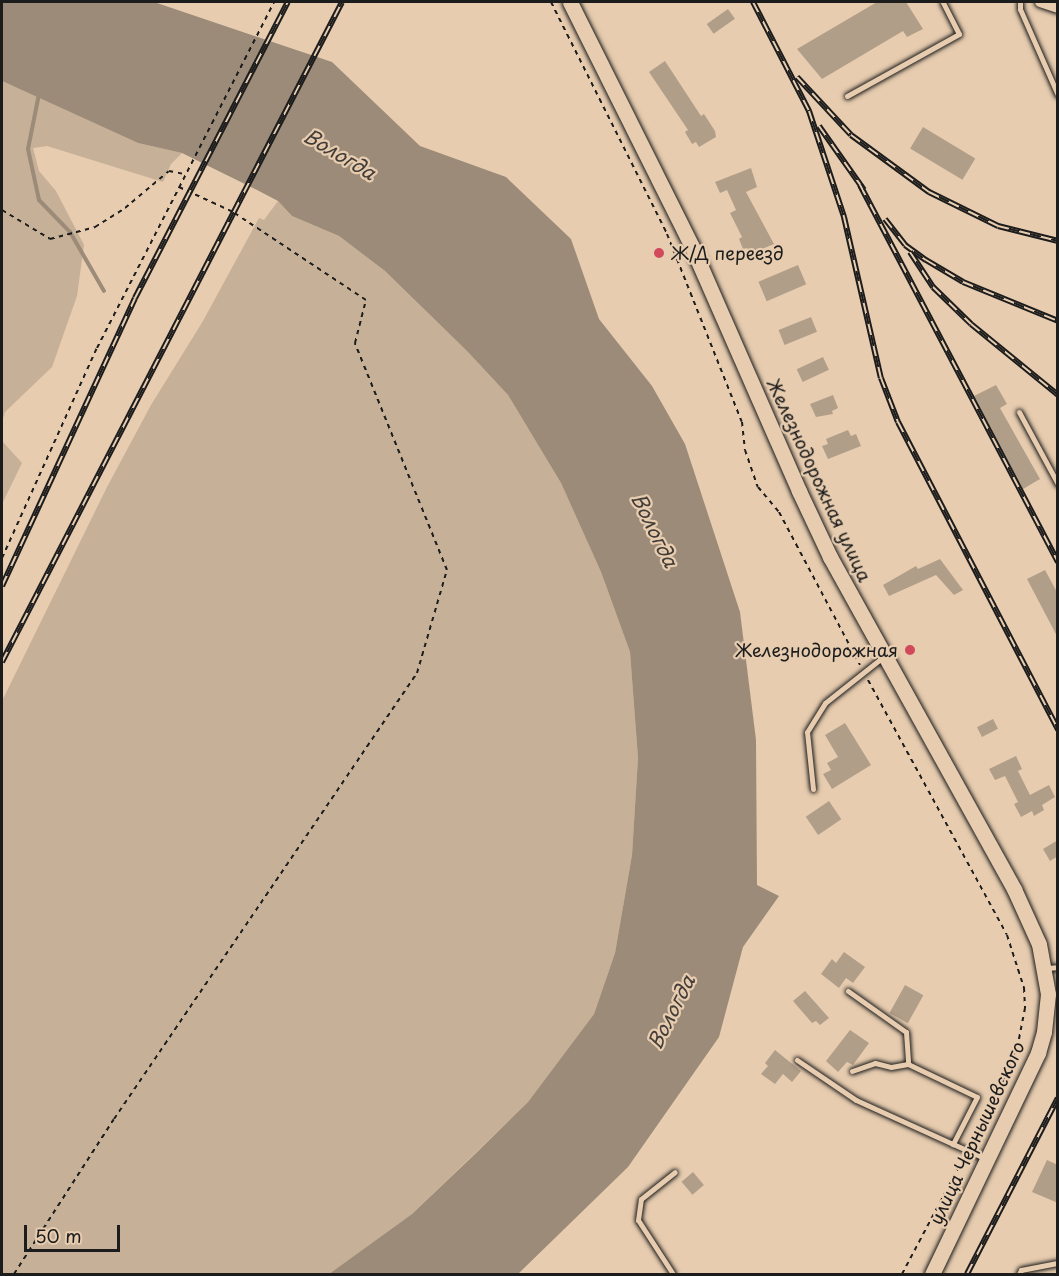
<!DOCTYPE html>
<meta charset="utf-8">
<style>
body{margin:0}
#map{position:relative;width:1059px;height:1276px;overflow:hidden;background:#e7ccaf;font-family:"Playpen Sans",sans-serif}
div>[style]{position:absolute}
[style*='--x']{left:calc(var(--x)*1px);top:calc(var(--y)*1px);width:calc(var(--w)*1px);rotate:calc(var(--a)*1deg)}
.green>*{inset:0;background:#c6b097}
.water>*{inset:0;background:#9c8b79}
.stream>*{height:4px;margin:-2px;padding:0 2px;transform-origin:2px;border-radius:2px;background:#9c8b79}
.building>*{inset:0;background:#b19e89;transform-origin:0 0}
.path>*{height:2px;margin-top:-1px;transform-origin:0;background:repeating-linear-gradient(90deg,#1c1c1c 0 4.5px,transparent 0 9px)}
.roads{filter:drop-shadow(0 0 2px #1c1c1c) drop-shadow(0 0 2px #1c1c1c)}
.service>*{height:5px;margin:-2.5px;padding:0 2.5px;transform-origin:2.5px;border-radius:2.5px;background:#e7ccaf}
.minor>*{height:10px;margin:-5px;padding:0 5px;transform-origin:5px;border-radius:5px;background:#e7ccaf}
.secondary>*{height:15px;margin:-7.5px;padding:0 7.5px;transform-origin:7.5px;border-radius:7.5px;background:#e7ccaf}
.rail>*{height:6px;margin-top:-3px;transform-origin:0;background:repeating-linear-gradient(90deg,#e7ccaf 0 11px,#1c1c1c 0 22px);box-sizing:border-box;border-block:2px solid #1c1c1c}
.dots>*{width:16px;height:16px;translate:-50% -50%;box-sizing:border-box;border:3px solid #e7ccaf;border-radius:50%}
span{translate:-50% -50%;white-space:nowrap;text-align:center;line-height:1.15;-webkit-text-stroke:4.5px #e7ccaf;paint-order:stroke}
.poi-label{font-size:18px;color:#1c1c1c}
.left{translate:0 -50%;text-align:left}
.right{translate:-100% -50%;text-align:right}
.street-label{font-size:18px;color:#1c1c1c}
.water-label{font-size:20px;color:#423d38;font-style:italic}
.frame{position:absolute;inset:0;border:3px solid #1c1c1c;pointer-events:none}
.scale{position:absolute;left:24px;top:1225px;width:96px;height:27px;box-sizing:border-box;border:3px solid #1c1c1c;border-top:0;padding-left:8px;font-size:18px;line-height:21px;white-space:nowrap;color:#1c1c1c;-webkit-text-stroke:4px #e7ccaf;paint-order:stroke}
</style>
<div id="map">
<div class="green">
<i style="clip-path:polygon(2px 81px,138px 143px,182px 153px,171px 164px,163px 182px,47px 146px,33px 148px,39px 171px,56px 191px,84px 245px,77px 296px,52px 367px,5px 412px,2px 422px)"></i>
<i style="clip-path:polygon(278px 201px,292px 216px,339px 236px,385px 271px,467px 351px,508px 395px,561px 483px,601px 572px,630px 652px,638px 758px,632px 855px,615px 953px,594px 1014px,528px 1102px,412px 1214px,329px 1274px,2px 1274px,2px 701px,107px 487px,151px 405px,203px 321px,259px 218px,264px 220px)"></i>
<i style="clip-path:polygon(2px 441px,22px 463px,2px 504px)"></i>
</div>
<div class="water">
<i style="clip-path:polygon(2px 2px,154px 2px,332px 62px,420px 146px,506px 177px,571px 239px,599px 319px,652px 386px,685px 444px,740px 612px,756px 740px,757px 885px,779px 896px,743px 947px,719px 1037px,628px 1167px,518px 1274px,329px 1274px,412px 1214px,475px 1154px,528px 1102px,594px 1014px,615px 953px,632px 855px,638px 758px,630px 652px,601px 572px,561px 483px,508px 395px,467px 351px,385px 271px,339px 236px,292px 216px,278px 201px,259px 191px,182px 153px,138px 143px,2px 81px)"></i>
</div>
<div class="stream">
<i style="--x:39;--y:94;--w:56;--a:101.3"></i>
<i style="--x:28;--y:149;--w:52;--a:77.8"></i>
<i style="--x:39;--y:200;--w:45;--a:45.9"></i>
<i style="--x:70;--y:232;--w:68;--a:60"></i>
</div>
<div class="building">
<i style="clip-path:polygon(877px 2px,906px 2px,923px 29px,907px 37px,903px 31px,822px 79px,797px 49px)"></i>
<i style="left:728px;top:9px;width:12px;height:26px;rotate:55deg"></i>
<i style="clip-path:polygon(665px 61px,701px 116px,704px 114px,715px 131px,716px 137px,699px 147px,696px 142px,692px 144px,685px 132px,688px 130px,649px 72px)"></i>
<i style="left:923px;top:127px;width:61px;height:25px;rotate:31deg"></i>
<i style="clip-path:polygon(751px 168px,757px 187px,746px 192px,774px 244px,762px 249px,763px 253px,753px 257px,747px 248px,743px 249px,739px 239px,742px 237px,730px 213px,736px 210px,727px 190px,720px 193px,715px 182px)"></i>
<i style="left:798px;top:265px;width:21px;height:43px;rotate:67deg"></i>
<i style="left:811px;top:317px;width:16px;height:35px;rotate:68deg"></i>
<i style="left:823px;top:357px;width:14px;height:29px;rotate:65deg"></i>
<i style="clip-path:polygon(996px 385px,1007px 404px,1000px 408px,1040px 479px,1023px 489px,974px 396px)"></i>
<i style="clip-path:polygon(833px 395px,838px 408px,832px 411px,833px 414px,816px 417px,810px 404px)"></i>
<i style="clip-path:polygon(848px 430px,851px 436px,856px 434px,861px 446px,828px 459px,822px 446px,828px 444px,826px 439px)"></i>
<i style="clip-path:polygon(940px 559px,963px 590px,954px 595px,936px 575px,889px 596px,883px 585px,916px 566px,918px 569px)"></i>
<i style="clip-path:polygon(1045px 570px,1058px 594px,1058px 638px,1027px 579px)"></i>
<i style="left:993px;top:719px;width:11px;height:18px;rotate:63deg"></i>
<i style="clip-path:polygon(845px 723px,871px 765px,832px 789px,823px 774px,831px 770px,827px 763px,838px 757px,825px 735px)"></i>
<i style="clip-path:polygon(1016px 756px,1022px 769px,1018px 771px,1030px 795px,1049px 785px,1055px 797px,1042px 805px,1044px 810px,1034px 816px,1032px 811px,1021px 817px,1014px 804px,1018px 802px,1005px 776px,995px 780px,989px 769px)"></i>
<i style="left:829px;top:801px;width:22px;height:28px;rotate:56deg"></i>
<i style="clip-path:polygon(1058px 840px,1058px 856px,1050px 861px,1043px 849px)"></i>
<i style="clip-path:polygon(844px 952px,865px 967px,853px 983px,846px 978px,839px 988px,821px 974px,832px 959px,836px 963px)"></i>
<i style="left:905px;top:985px;width:21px;height:32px;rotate:29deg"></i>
<i style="clip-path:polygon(805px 991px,829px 1018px,820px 1025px,816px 1021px,812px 1023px,793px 1001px)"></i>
<i style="clip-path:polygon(850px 1030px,869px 1043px,853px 1065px,847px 1062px,838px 1072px,826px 1061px)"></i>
<i style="clip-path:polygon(775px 1050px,801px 1071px,792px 1082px,783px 1074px,775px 1084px,761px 1074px,768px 1066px,765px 1063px)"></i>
<i style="clip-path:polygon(1047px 1160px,1058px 1165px,1058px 1203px,1032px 1192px)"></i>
<i style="left:693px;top:1172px;width:17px;height:15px;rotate:50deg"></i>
</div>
<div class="path">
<i style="--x:551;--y:2;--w:259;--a:63.4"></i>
<i style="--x:667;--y:234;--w:202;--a:68.3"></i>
<i style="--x:742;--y:422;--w:28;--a:84"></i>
<i style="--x:745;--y:450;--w:39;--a:71"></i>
<i style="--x:758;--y:487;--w:33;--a:50"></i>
<i style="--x:779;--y:512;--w:173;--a:62.1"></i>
<i style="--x:179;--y:187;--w:60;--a:24.8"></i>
<i style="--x:2;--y:210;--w:56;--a:31.1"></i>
<i style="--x:50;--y:239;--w:47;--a:-14.9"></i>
<i style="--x:95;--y:227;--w:36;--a:-32"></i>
<i style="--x:125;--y:208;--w:57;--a:-40.1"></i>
<i style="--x:169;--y:171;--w:15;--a:11"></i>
<i style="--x:2;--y:558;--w:230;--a:-65.7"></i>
<i style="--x:97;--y:348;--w:389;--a:-62.9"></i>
<i style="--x:868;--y:680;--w:290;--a:61.4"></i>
<i style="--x:1007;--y:935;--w:56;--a:72.2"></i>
<i style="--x:1024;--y:988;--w:20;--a:87"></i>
<i style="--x:1025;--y:1008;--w:38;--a:101"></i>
<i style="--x:1018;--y:1045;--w:60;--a:112.7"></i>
<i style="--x:995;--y:1100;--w:48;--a:118.7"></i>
<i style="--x:14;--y:1274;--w:184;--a:-57.2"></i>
<i style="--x:114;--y:1119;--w:539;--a:-55.81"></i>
<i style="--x:417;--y:673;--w:107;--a:-73.8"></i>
<i style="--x:447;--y:570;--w:245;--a:-112.1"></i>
<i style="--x:355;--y:343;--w:44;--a:-75.7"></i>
<i style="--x:366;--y:300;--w:159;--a:-146.5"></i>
<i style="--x:902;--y:1274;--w:132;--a:-62.1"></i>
</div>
<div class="roads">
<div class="service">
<i style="--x:1020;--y:2;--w:7;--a:90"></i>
<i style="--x:1020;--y:9;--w:94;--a:66.2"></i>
<i style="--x:847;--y:96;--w:128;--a:-29"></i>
<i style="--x:959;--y:34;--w:36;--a:-117"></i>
<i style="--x:1019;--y:412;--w:82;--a:61.6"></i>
<i style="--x:813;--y:789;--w:57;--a:-96"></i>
<i style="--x:807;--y:732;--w:34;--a:-58"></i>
<i style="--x:825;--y:703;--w:74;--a:-38.4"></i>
<i style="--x:1045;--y:968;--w:13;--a:-4"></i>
<i style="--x:848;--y:991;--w:71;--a:35.3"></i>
<i style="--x:906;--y:1032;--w:32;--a:86"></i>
<i style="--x:908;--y:1064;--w:76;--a:25.6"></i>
<i style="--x:977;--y:1097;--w:53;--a:117.1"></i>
<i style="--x:953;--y:1144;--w:36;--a:24"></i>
<i style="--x:797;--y:1060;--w:71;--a:34.1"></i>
<i style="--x:856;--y:1100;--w:107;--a:24.4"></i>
<i style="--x:852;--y:1071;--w:24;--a:-19"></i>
<i style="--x:875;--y:1063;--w:16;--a:14"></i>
<i style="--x:891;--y:1067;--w:17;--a:-10"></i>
<i style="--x:673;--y:1274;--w:64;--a:-122.9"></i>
<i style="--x:638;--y:1220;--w:21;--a:-82"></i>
<i style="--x:641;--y:1199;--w:43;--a:-38.5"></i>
<i style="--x:1019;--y:1274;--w:4;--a:-63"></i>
<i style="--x:1021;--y:1270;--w:38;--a:-11"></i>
</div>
<div class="minor">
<i style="--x:1040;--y:2;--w:19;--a:18"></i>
</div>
<div class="secondary">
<i style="--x:570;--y:2;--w:274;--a:63.5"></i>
<i style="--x:692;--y:247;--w:266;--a:66.3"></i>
<i style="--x:799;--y:491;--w:73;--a:64.8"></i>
<i style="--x:830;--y:557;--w:380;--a:61"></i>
<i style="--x:1014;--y:889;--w:60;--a:65.6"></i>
<i style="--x:1039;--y:944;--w:51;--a:79.8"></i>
<i style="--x:1048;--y:994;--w:38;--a:96"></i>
<i style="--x:1044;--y:1032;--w:22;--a:106"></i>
<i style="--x:1038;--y:1053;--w:245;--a:115.6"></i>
</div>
</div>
<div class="rail">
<i style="--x:753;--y:2;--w:123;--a:62.8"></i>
<i style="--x:809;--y:111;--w:112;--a:71.7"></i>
<i style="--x:844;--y:217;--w:165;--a:77.1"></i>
<i style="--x:881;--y:378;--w:47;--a:68.9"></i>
<i style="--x:898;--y:422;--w:347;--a:62.5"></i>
<i style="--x:797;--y:77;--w:79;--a:47"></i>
<i style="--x:851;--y:135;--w:97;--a:36.2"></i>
<i style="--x:929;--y:192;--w:77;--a:26.2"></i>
<i style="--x:998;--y:226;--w:62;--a:14"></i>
<i style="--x:819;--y:126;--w:78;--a:54.9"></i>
<i style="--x:860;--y:185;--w:426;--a:62.3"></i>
<i style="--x:885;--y:219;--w:33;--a:52"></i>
<i style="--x:905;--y:245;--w:26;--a:36"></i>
<i style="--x:926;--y:260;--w:43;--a:30.7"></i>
<i style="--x:963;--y:282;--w:103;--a:22.3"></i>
<i style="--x:910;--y:252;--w:42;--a:56.7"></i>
<i style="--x:933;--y:287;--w:53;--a:44.2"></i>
<i style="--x:971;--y:324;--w:112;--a:39.2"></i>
<i style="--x:2;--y:586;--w:317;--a:-65.2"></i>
<i style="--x:135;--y:298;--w:333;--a:-62.7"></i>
<i style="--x:2;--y:662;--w:742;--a:-62.74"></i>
<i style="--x:967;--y:1274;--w:198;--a:-62.7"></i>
</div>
<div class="dots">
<i style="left:659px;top:253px;background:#d1495b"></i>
<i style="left:910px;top:650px;background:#d1495b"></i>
</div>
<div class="poi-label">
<span class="left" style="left:671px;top:253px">Ж/Д переезд</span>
<span class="right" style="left:898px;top:650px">Железнодорожная</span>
</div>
<div class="street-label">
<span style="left:819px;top:480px;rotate:65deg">Железнодорожная улица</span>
<span style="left:977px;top:1133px;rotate:-65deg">улица Чернышевского</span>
</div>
<div class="water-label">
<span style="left:340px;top:154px;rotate:31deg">Вологда</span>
<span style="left:655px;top:530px;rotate:64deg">Вологда</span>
<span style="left:671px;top:1012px;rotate:-63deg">Вологда</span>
</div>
<div class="frame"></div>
<div class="scale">50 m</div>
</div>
